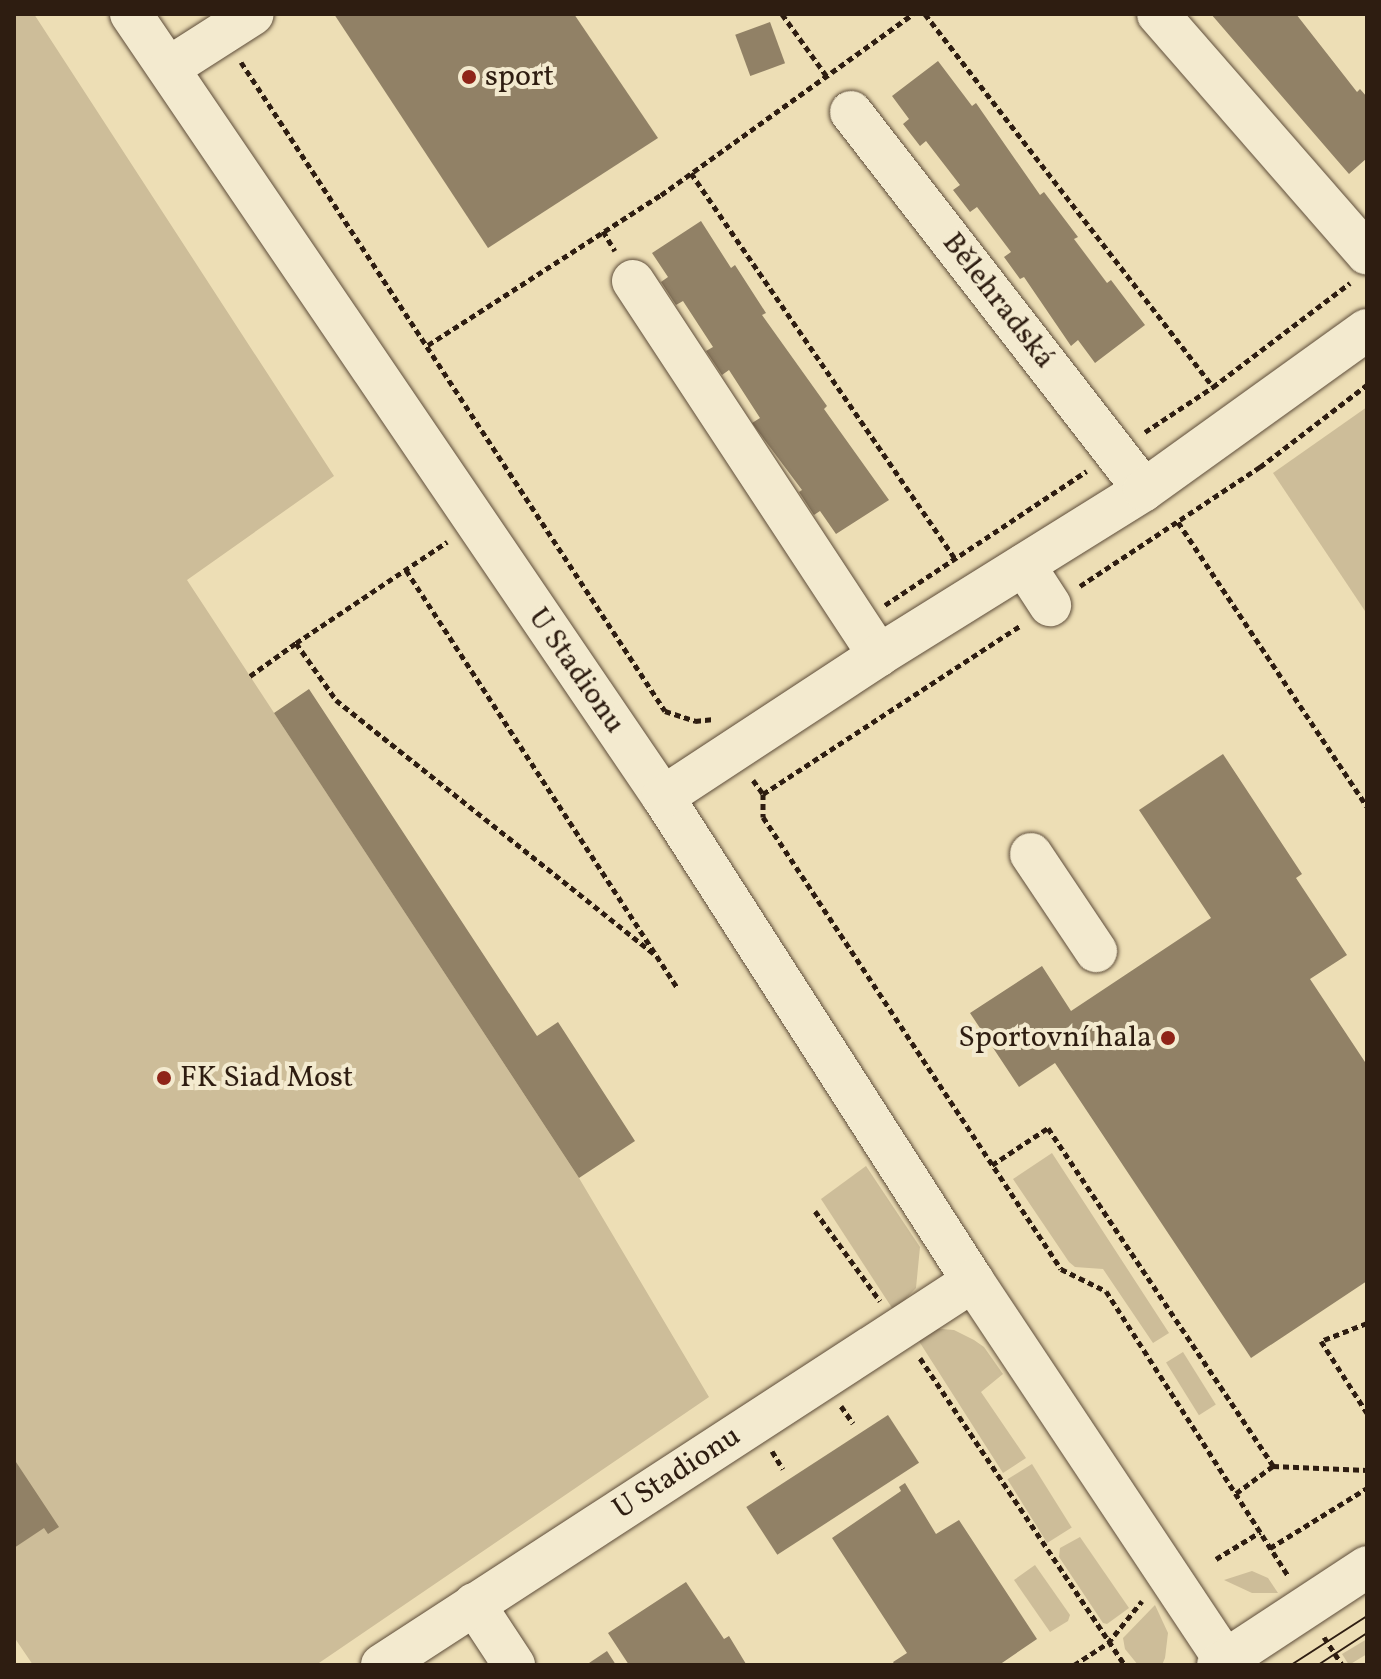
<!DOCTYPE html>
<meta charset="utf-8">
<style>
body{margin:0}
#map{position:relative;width:1381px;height:1679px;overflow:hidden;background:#eddeb5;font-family:Vollkorn,serif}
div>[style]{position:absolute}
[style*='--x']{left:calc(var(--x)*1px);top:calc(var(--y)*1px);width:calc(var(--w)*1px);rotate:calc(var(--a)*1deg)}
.green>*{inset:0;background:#cdbd99;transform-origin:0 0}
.building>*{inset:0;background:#918166;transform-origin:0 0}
.path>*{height:5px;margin-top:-2.5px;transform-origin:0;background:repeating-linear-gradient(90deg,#2e1d11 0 6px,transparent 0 10px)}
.roads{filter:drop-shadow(0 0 2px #5e4d3a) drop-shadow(0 0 2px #5e4d3a)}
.minor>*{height:42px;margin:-21px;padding:0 21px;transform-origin:21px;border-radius:21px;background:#f3eacf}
.tram>*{height:2px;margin:-1px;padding:0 1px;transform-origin:1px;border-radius:1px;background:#2e1d11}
.dots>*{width:22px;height:22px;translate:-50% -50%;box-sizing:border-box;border:4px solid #f3eacf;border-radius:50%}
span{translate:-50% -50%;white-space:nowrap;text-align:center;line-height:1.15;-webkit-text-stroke:8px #f3eacf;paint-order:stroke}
.poi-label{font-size:30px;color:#2e1d11}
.left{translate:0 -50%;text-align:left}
.right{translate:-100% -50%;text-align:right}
.street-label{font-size:30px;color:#2e1d11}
.frame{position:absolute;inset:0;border:16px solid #2e1d11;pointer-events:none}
</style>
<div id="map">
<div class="green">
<i style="clip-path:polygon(14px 14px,34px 14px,334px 476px,187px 580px,579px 1178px,709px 1397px,316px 1665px,33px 1665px,14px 1637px)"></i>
<i style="clip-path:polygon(1367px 407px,1367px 614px,1273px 473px)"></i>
<i style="clip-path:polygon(1052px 1153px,1169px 1333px,1153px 1343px,1103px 1269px,1075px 1267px,1069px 1262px,1013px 1179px)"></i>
<i style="clip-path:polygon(866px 1166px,920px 1247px,916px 1288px,894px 1311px,821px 1199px)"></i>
<i style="clip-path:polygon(931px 1328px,954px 1330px,974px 1340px,984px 1347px,1003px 1374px,981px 1392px,1026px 1458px,1003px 1473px,915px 1335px)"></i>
<i style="left:1183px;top:1352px;width:62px;height:20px;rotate:58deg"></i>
<i style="left:1032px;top:1464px;width:75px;height:29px;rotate:58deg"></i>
<i style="clip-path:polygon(1080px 1537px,1129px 1608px,1107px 1624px,1103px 1623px,1059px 1557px,1060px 1548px)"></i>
<i style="clip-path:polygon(1035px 1565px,1070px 1615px,1068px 1621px,1050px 1632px,1014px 1580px)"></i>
<i style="clip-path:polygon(1252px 1571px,1268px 1578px,1278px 1593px,1252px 1593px,1224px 1580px)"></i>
<i style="clip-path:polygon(1155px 1605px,1168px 1633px,1165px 1658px,1162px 1665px,1138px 1665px,1125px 1649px,1123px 1638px)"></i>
<i style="clip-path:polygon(1367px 1639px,1367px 1654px,1349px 1665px,1342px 1654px)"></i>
</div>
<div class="building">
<i style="clip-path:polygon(334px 14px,574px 14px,658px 138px,488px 248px)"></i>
<i style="clip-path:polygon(1211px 14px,1296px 14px,1357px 92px,1360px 89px,1367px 97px,1367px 158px,1349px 174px)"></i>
<i style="left:770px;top:22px;width:44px;height:37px;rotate:70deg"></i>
<i style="clip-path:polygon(938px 61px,972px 106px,976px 103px,1040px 195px,1044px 192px,1078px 237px,1074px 239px,1107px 283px,1111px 280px,1145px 325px,1095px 363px,1078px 340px,1071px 346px,1024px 277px,1020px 279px,1004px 257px,1011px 252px,977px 207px,970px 212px,953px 190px,960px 185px,926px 141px,920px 146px,903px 124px,909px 119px,892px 96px)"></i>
<i style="clip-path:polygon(701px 221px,731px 268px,735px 265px,766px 313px,762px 315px,827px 406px,824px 409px,889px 500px,836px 534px,820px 511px,814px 515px,799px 492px,802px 490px,752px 423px,760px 418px,729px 370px,722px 375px,706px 351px,713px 347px,683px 301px,676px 305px,661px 282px,668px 277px,652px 253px)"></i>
<i style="clip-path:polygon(309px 689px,537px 1036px,558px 1022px,635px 1141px,579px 1178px,274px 713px)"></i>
<i style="clip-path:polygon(1223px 754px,1302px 874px,1296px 878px,1347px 955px,1310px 979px,1367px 1065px,1367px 1281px,1251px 1358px,1055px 1063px,1019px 1087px,970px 1013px,1042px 966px,1071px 1011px,1211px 918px,1139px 810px)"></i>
<i style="left:888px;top:1415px;width:57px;height:169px;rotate:57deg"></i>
<i style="clip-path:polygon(14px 1459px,59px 1527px,48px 1534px,44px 1528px,14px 1548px)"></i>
<i style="clip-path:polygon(905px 1483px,936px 1534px,959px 1520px,1037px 1639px,999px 1665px,895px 1665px,893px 1662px,907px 1653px,832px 1538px,901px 1491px,899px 1487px)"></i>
<i style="clip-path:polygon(686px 1582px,724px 1639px,729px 1636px,746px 1664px,629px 1665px,608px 1633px)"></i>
<i style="clip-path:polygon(607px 1651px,616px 1665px,586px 1665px)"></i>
</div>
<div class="path">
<i style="--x:782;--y:14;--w:79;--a:54.3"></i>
<i style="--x:925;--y:14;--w:471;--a:52.3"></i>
<i style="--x:241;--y:62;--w:775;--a:56.84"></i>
<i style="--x:665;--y:711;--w:32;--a:18"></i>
<i style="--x:695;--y:721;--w:19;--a:-6"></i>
<i style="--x:691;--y:173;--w:467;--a:55.6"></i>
<i style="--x:603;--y:231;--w:23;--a:59"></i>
<i style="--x:428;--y:345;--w:277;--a:-32.8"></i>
<i style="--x:661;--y:195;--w:310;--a:-35.7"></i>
<i style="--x:1145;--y:432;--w:82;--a:-33.5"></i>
<i style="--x:1213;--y:387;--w:172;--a:-37.2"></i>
<i style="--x:1178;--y:522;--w:341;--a:56.4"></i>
<i style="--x:406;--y:570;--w:498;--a:57"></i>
<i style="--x:1080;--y:586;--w:216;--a:-33.5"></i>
<i style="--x:1260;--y:467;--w:135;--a:-37.5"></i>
<i style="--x:885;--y:605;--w:242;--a:-33.6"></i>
<i style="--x:296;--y:643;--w:182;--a:-33.8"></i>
<i style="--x:250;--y:676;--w:57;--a:-35.7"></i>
<i style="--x:296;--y:643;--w:70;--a:54.9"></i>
<i style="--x:336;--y:700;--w:407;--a:38.6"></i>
<i style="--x:753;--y:780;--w:17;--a:54"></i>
<i style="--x:763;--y:794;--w:23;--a:90"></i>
<i style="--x:763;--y:817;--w:541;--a:56.6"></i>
<i style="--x:1061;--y:1269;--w:50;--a:26.1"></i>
<i style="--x:1106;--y:1291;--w:338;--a:57.4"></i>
<i style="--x:763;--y:794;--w:308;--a:-33.2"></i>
<i style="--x:992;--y:1165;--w:67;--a:-33.5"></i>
<i style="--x:1048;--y:1128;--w:406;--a:56.3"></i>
<i style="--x:1273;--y:1466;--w:47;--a:143.6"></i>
<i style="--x:815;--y:1211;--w:111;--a:54.2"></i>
<i style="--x:1367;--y:1323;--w:49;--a:158.6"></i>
<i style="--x:1321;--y:1341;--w:85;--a:57.4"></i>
<i style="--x:920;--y:1358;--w:369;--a:56.3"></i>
<i style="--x:841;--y:1406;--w:21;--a:55"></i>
<i style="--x:772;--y:1451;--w:21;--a:59"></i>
<i style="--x:1273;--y:1466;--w:94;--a:2.4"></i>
<i style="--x:1270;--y:1548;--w:114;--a:-31.7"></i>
<i style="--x:1216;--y:1559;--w:52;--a:-31.5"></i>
<i style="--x:1324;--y:1637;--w:33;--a:57"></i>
<i style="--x:1074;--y:1665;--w:40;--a:-32.9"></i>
<i style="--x:1108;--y:1643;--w:54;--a:-51"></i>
</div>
<div class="roads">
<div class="minor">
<i style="--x:131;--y:14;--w:947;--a:55.81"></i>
<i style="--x:663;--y:797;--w:575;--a:57.36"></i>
<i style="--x:973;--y:1281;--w:461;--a:56.4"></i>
<i style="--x:1158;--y:14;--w:318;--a:48.9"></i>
<i style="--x:170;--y:67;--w:98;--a:-32.6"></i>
<i style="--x:851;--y:112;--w:478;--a:52.2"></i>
<i style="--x:633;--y:281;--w:448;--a:56.7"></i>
<i style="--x:1024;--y:565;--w:48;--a:57"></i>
<i style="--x:663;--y:797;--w:258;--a:-33.3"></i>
<i style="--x:879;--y:655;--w:312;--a:-31.9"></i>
<i style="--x:1144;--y:490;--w:274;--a:-35.7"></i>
<i style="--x:1031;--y:854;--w:117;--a:56.2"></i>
<i style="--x:474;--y:1604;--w:73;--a:56.7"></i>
<i style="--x:382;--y:1665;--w:705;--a:-33.01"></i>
<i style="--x:1218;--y:1665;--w:178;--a:-33.3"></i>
</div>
</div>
<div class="tram">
<i style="--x:1291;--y:1665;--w:90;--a:-32.8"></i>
<i style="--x:1318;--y:1665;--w:59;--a:-33.1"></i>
</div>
<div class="dots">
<i style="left:469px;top:77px;background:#8f2418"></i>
<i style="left:1168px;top:1038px;background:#8f2418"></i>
<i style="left:164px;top:1078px;background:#8f2418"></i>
</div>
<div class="poi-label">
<span class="left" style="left:485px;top:77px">sport</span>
<span class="right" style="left:1152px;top:1038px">Sportovní hala</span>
<span class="left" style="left:180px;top:1078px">FK Siad Most</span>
</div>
<div class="street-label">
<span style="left:998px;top:301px;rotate:52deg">Bělehradská</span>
<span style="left:576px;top:671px;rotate:55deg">U Stadionu</span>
<span style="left:677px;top:1473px;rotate:-33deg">U Stadionu</span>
</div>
<div class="frame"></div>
</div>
